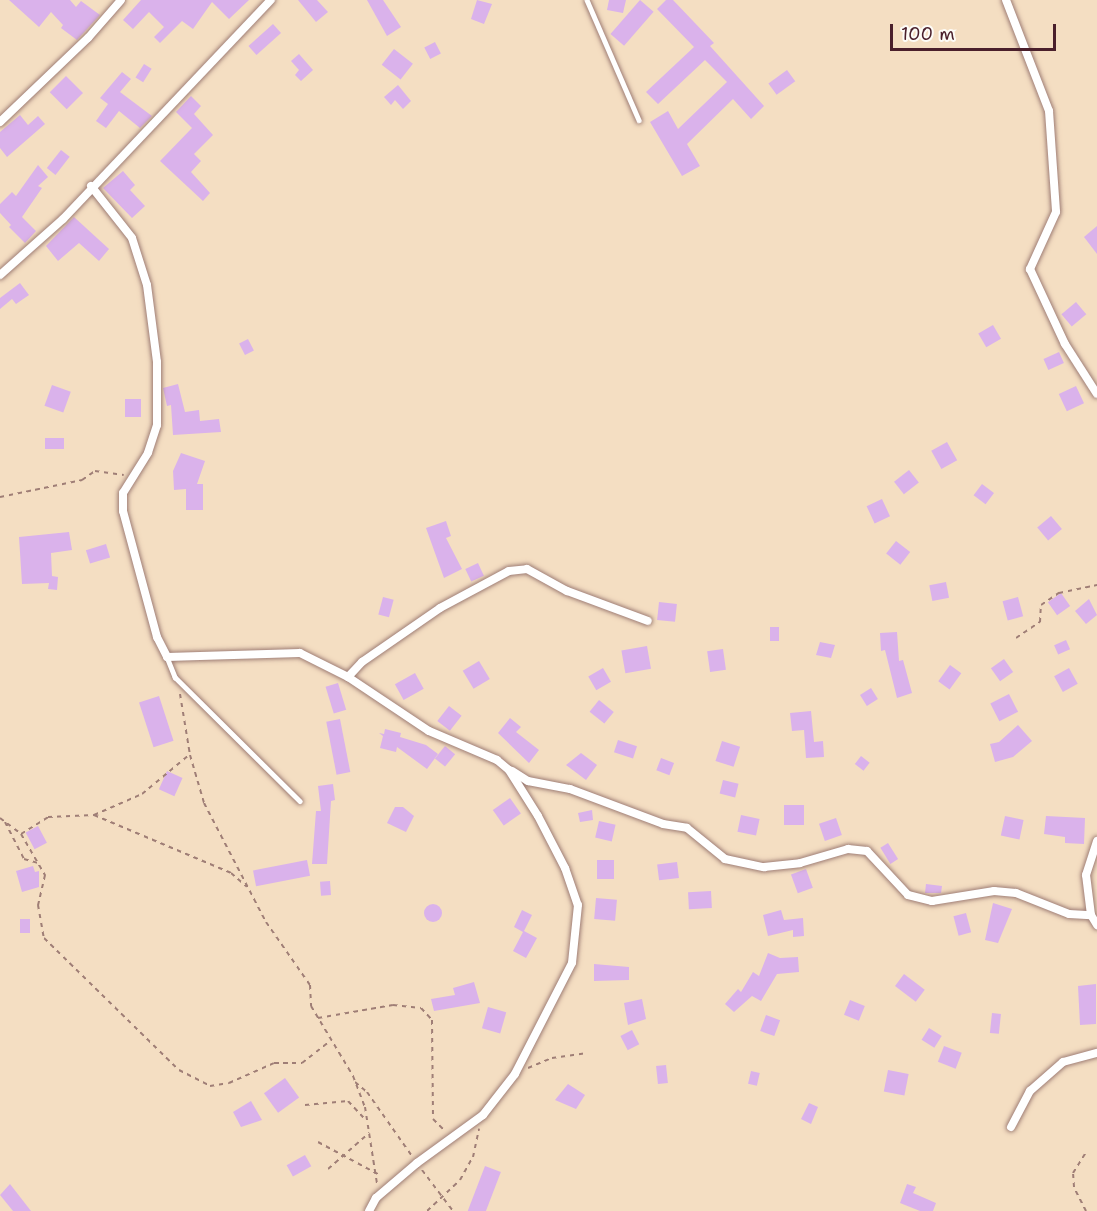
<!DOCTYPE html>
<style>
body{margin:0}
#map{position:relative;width:1097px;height:1211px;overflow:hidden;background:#f4dec2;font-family:"Shantell Sans",sans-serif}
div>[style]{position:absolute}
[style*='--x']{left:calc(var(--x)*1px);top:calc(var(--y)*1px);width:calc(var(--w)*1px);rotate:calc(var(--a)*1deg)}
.building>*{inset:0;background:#dab2eb;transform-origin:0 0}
.round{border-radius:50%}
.path>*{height:2px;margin-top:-1px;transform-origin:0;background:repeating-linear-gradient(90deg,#9f7e76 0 4.5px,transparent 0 9px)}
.roads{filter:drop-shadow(0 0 2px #9f7e76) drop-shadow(0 0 2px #9f7e76)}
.lane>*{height:4.5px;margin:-2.25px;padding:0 2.25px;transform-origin:2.25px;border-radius:2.25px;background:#fff}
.street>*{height:8px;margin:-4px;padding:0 4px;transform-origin:4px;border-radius:4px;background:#fff}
span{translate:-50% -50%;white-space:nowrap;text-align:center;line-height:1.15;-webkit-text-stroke:4.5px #fdfcf7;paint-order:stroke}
.scale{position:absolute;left:890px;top:24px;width:166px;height:27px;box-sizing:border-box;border:3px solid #4a1f2b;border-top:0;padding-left:8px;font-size:18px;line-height:21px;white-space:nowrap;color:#4a1f2b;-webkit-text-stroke:4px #fdfcf7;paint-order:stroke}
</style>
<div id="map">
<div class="building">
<i style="clip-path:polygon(9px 0,70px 0,76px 7px,81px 1px,100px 15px,77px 40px,61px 28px,63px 25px,51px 12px,39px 27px)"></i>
<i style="clip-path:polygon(141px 0,249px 0,229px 19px,212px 2px,193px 29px,182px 21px,160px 43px,154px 37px,164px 27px,149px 12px,133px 29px,123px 20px)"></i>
<i style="clip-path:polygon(298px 0,317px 0,328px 12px,316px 22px)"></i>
<i style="clip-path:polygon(367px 0,383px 0,401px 27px,387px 36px)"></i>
<i style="clip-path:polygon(477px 0,492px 4px,484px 24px,471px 19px)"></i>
<i style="clip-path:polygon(609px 0,626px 0,623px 13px,607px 10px)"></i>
<i style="left:640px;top:0;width:18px;height:45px;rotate:41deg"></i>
<i style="clip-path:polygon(666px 0,673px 0,714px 43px,710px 46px,764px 106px,751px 119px,733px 99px,687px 144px,700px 166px,682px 176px,650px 122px,668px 111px,678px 129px,727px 82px,705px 60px,658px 104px,646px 92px,694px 47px,657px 9px)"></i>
<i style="left:273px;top:24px;width:12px;height:33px;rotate:48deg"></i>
<i style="left:435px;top:42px;width:13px;height:12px;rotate:63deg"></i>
<i style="left:394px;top:49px;width:24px;height:20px;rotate:38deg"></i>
<i style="clip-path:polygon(299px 54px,313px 70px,301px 81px,295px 75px,299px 70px,291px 61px)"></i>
<i style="left:144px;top:64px;width:9px;height:16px;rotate:32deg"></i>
<i style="left:787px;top:70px;width:14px;height:23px;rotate:54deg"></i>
<i style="clip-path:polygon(122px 72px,131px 79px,120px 92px,152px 116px,140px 128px,119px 111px,106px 128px,96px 121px,108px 104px,100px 98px)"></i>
<i style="left:66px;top:76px;width:24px;height:23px;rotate:45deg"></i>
<i style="clip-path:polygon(398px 85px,411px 101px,403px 109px,395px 100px,391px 105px,384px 97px)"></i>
<i style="clip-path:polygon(191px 96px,201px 106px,194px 114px,213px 135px,194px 154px,201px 161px,191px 172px,210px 193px,203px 201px,160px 161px,192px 128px,176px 112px)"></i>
<i style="clip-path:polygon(20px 115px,28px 125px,38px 116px,45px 124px,7px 157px,0 148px,0 132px)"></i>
<i style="left:61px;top:150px;width:11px;height:23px;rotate:38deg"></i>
<i style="clip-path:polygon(38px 165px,48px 177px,38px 186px,42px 188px,22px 217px,36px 231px,25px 243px,9px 227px,11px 225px,0 213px,0 204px,12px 192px,16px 196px)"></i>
<i style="clip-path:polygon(123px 171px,135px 185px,130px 190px,145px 206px,132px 218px,103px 188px)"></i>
<i style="clip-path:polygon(74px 217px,109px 249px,99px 261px,79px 243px,58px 261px,46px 246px)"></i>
<i style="clip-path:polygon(1097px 226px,1097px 254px,1084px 237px)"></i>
<i style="clip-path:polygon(20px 283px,29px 295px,16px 304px,12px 299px,0 309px,0 298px)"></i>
<i style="left:1076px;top:302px;width:16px;height:19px;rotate:50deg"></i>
<i style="left:993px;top:325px;width:16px;height:17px;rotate:60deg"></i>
<i style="left:248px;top:339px;width:13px;height:10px;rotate:63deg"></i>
<i style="left:1059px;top:352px;width:12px;height:17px;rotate:66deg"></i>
<i style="clip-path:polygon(178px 384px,185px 412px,199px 410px,200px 421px,219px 419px,221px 432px,173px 435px,171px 405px,167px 406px,163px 388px)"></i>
<i style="left:52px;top:385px;width:20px;height:22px;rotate:20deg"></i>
<i style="left:1076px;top:386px;width:19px;height:19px;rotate:65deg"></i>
<i style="left:125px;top:399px;width:16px;height:18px"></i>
<i style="left:45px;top:438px;width:19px;height:11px"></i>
<i style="left:947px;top:442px;width:21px;height:18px;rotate:61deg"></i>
<i style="clip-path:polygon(181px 453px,205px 461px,197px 484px,203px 484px,203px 510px,186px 510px,186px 489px,174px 490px,173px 471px)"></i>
<i style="left:909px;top:470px;width:16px;height:19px;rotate:52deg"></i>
<i style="left:982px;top:484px;width:15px;height:14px;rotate:37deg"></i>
<i style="left:882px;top:499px;width:19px;height:17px;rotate:65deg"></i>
<i style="left:1051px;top:516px;width:17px;height:18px;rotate:50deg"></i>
<i style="clip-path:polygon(446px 521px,451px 536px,446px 538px,462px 569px,444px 578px,426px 528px)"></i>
<i style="clip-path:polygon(69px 532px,72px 550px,51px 553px,52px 576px,58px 577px,57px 590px,48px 589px,49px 583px,22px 584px,19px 537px)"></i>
<i style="left:896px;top:541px;width:18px;height:16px;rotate:38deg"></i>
<i style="left:106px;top:544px;width:14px;height:21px;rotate:73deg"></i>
<i style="left:478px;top:563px;width:14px;height:14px;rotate:65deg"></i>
<i style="left:946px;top:582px;width:16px;height:17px;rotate:79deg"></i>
<i style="left:1061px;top:593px;width:16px;height:16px;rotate:55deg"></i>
<i style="left:383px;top:597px;width:11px;height:18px;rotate:15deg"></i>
<i style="left:1018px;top:597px;width:20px;height:16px;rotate:75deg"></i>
<i style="clip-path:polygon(1089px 599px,1097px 615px,1086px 624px,1075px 611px)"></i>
<i style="left:659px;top:602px;width:18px;height:18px;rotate:6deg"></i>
<i style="left:770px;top:627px;width:9px;height:14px"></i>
<i style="clip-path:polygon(897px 632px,899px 661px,903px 660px,912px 693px,897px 698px,885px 650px,881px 651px,880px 633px)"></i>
<i style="left:1066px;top:640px;width:10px;height:13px;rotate:66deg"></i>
<i style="clip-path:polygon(820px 642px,835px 645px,831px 658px,816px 655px)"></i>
<i style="left:647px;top:646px;width:23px;height:26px;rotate:80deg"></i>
<i style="left:723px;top:649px;width:21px;height:16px;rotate:82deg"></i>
<i style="left:1004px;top:659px;width:16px;height:16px;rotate:55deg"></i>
<i style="left:479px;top:661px;width:21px;height:19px;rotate:59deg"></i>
<i style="left:950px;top:665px;width:14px;height:20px;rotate:36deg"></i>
<i style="left:603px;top:668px;width:16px;height:17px;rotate:60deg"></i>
<i style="left:1069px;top:668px;width:18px;height:17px;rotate:61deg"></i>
<i style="left:415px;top:673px;width:18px;height:23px;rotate:61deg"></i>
<i style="left:338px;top:683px;width:28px;height:13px;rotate:73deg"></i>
<i style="left:871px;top:688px;width:13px;height:13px;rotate:58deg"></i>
<i style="left:1009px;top:694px;width:20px;height:21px;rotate:63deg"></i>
<i style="left:159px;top:696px;width:47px;height:21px;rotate:72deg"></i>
<i style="left:599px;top:700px;width:19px;height:15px;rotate:39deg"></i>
<i style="left:449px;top:706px;width:16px;height:19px;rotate:38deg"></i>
<i style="clip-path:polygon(811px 711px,814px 742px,823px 741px,824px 757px,806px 758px,804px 730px,792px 731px,790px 713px)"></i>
<i style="clip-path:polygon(510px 718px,521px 727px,516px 732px,539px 750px,529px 763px,498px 733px)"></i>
<i style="left:340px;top:719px;width:54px;height:14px;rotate:79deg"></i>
<i style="clip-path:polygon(1018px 725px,1032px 741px,1013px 757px,995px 762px,990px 744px,999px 742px)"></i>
<i style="clip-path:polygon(385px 729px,401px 733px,400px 737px,426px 745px,438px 754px,427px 769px,397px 747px,396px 752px,380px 748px,383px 736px,379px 733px,384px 734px)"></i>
<i style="left:618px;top:740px;width:20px;height:13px;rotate:18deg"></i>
<i style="left:722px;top:741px;width:19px;height:21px;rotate:18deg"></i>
<i style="left:445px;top:746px;width:13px;height:16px;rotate:39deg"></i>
<i style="clip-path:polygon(581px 753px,597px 765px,586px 780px,566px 765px)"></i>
<i style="left:861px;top:756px;width:11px;height:10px;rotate:38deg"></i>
<i style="left:661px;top:758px;width:14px;height:13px;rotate:21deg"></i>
<i style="left:167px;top:771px;width:17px;height:20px;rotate:24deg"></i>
<i style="left:723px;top:780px;width:16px;height:14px;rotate:14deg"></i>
<i style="clip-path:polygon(333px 784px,335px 800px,331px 801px,327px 864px,312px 864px,316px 811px,321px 811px,318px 786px)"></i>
<i style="left:510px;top:798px;width:19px;height:21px;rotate:55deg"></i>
<i style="left:784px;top:805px;width:20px;height:20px"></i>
<i style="clip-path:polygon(395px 807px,403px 807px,414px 816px,406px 832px,387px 823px)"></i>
<i style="clip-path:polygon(592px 810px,593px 820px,580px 822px,578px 813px)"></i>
<i style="left:741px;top:815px;width:19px;height:17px;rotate:12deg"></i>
<i style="left:1005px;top:816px;width:19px;height:20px;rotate:12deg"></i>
<i style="clip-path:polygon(1046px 816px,1085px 818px,1084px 844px,1065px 843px,1065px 837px,1044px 834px)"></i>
<i style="left:836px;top:818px;width:18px;height:18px;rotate:71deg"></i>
<i style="left:599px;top:821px;width:17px;height:17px;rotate:13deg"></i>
<i style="left:38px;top:826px;width:19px;height:14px;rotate:62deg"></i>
<i style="left:888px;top:843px;width:19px;height:9px;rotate:58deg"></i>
<i style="left:307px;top:860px;width:16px;height:55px;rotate:79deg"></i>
<i style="left:597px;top:860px;width:17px;height:19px"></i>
<i style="left:677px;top:862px;width:16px;height:20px;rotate:83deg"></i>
<i style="clip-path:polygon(33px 866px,35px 872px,39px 871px,39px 887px,22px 892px,16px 871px)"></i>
<i style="left:806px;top:869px;width:20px;height:16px;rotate:70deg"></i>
<i style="left:330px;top:881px;width:14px;height:10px;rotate:86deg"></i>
<i style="clip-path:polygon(926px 884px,942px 886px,941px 893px,925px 893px)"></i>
<i style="left:711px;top:891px;width:17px;height:23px;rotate:87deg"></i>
<i style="left:596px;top:898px;width:21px;height:21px;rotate:5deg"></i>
<i style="clip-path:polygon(993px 903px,1012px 909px,998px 943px,985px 940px)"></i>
<i class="round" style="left:424px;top:904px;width:18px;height:18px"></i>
<i style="clip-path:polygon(522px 910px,532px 915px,524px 931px,537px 938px,526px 958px,513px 951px,523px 932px,514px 927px)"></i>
<i style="clip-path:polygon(781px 910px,784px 920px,803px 918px,804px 936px,793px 937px,793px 930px,768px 936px,763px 915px)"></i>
<i style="left:966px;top:913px;width:20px;height:13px;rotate:75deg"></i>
<i style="left:20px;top:919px;width:10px;height:14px"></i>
<i style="clip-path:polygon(768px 953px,780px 958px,798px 957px,799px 972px,777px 974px,761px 1001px,752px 996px,734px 1012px,725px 1004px,738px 989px,741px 992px,753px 972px,759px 976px)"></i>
<i style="clip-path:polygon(594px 964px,629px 967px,629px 980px,594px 981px)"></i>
<i style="left:904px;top:974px;width:26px;height:15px;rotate:37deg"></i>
<i style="clip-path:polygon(474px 982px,480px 1003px,434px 1011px,431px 999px,455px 995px,453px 988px)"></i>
<i style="clip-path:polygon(1096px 984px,1096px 1024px,1080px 1025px,1078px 986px)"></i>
<i style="clip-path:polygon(642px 999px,646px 1019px,628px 1025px,624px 1003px)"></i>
<i style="left:850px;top:1000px;width:16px;height:16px;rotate:22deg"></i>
<i style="left:488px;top:1007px;width:19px;height:22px;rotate:16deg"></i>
<i style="left:992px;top:1013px;width:9px;height:20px;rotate:6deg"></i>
<i style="left:766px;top:1015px;width:15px;height:17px;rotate:20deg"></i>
<i style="left:929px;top:1028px;width:15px;height:14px;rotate:32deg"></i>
<i style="left:632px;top:1030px;width:16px;height:13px;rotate:63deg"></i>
<i style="left:944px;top:1046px;width:19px;height:17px;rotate:21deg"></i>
<i style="left:666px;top:1065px;width:18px;height:10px;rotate:84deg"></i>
<i style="left:888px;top:1070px;width:21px;height:22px;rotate:11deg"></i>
<i style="left:751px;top:1071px;width:9px;height:13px;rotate:13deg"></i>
<i style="left:285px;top:1078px;width:24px;height:26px;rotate:54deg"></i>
<i style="clip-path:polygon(568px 1084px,585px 1095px,576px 1109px,555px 1100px)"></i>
<i style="clip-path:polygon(251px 1101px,262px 1120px,241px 1127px,233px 1112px)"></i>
<i style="clip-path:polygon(809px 1103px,818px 1107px,811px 1124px,801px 1119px)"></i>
<i style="left:305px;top:1155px;width:13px;height:21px;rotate:61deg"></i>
<i style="left:485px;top:1166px;width:17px;height:48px;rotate:21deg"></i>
<i style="clip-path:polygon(10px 1184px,31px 1211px,13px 1211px,0 1195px)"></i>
<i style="clip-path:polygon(907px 1184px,916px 1187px,913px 1193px,936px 1203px,933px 1211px,920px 1211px,900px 1203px)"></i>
</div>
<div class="path">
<i style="--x:0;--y:497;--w:84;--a:-11.7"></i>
<i style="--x:82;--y:480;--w:16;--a:-35"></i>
<i style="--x:95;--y:471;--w:29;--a:8"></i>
<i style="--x:1016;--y:638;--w:29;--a:-34"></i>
<i style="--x:1040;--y:622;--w:17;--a:-87"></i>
<i style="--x:1041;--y:605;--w:22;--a:-34"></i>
<i style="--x:1059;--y:593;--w:39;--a:-12"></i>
<i style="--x:180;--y:694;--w:62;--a:80.7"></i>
<i style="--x:190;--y:755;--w:50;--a:73.7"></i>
<i style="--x:204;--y:803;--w:134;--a:62.5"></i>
<i style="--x:266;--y:922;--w:77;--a:55.1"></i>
<i style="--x:310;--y:985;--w:21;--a:87"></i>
<i style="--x:311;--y:1006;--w:82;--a:59"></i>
<i style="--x:353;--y:1076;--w:33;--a:69"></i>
<i style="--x:365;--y:1107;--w:78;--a:81.1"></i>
<i style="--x:94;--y:815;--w:52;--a:-23.6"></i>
<i style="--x:142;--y:794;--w:61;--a:-39.7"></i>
<i style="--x:0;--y:818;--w:26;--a:37"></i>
<i style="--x:21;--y:834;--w:32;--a:-32"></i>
<i style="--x:48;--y:817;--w:46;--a:-2.5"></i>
<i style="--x:94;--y:815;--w:149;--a:22.9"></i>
<i style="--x:231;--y:873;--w:21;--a:41"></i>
<i style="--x:5;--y:822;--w:42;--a:62.8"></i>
<i style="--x:24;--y:859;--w:15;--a:16"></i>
<i style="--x:21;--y:834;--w:48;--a:59.7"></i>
<i style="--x:45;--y:875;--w:31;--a:103"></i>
<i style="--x:38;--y:905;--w:34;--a:80"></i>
<i style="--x:44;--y:938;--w:189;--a:44.4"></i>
<i style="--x:179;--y:1070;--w:35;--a:27"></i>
<i style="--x:210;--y:1086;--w:19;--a:-9"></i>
<i style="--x:229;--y:1083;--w:49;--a:-24"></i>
<i style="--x:274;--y:1063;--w:28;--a:0"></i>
<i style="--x:302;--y:1063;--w:34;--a:-38"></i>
<i style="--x:318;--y:1018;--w:76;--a:-9.8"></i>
<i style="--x:393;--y:1005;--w:28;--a:6"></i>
<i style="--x:421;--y:1008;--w:16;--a:47"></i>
<i style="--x:432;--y:1020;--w:99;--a:89.4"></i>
<i style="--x:433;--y:1119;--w:17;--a:45"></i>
<i style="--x:528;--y:1068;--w:26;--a:-23"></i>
<i style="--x:552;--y:1058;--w:34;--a:-8"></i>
<i style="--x:355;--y:1082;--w:16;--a:40"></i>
<i style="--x:367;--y:1092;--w:78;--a:54.9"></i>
<i style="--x:305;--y:1105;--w:43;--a:-5.3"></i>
<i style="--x:348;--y:1101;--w:26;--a:47"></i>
<i style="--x:318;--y:1142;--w:68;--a:28.1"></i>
<i style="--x:328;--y:1169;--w:55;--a:-41.3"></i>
<i style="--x:422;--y:1170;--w:51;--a:52.9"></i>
<i style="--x:427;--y:1211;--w:45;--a:-43.2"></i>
<i style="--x:460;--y:1180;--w:26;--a:-61"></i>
<i style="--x:473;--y:1157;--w:29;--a:-78"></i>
<i style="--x:1086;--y:1211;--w:27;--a:-117"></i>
<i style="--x:1074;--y:1187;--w:14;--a:-94"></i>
<i style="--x:1073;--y:1173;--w:26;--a:-58"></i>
</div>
<div class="roads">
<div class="lane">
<i style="--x:587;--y:0;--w:131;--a:66.6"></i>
<i style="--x:167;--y:657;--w:22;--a:68"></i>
<i style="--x:175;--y:677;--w:176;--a:44.8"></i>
</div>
<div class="street">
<i style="--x:1006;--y:0;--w:119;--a:68.8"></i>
<i style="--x:1049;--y:111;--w:101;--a:86"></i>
<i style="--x:1056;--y:212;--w:63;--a:114.5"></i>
<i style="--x:1030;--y:269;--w:83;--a:65"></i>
<i style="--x:1065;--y:344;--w:59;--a:57.4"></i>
<i style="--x:0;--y:122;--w:122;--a:-43.7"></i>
<i style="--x:88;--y:38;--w:50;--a:-49"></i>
<i style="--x:91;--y:186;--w:66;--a:51.7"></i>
<i style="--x:132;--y:238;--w:49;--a:72.3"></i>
<i style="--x:147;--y:285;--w:78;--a:82.6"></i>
<i style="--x:157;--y:362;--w:63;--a:90"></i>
<i style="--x:157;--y:425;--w:29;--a:108"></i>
<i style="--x:148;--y:453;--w:47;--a:122"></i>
<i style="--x:123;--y:493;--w:18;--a:90"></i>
<i style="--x:123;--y:511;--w:131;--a:74.9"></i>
<i style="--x:157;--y:637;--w:22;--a:63"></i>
<i style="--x:167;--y:657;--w:133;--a:-1.7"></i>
<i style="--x:300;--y:653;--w:54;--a:26.6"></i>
<i style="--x:348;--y:677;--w:97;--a:33.7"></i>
<i style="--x:429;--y:731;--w:74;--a:23.1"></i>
<i style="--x:497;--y:760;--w:16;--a:40"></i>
<i style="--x:509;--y:770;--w:54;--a:57.8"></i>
<i style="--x:538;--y:816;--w:59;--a:62.6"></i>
<i style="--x:565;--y:868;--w:39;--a:71"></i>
<i style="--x:578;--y:905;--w:58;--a:95.9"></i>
<i style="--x:572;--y:963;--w:125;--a:117.2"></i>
<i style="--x:515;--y:1074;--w:52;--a:128"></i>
<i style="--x:483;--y:1115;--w:82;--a:144"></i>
<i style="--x:417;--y:1163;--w:54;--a:139.5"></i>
<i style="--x:376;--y:1198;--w:15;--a:118"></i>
<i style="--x:0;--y:275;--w:84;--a:-41.6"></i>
<i style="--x:63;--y:219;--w:302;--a:-46.5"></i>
<i style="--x:348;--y:677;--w:21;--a:-47"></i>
<i style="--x:362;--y:662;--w:95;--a:-34.7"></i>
<i style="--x:440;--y:608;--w:78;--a:-28.2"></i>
<i style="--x:509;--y:571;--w:18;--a:-6"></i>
<i style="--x:527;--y:569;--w:46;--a:28.8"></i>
<i style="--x:567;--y:591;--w:86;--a:20.3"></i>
<i style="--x:512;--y:771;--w:19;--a:32"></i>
<i style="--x:528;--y:781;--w:43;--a:10.8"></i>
<i style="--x:570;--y:789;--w:99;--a:20.6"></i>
<i style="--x:663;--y:824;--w:24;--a:9"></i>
<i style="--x:687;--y:828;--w:49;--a:39.2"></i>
<i style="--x:725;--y:859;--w:40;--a:12"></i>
<i style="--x:764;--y:867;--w:36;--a:-6"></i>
<i style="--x:800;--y:863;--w:50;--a:-16.3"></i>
<i style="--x:848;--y:849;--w:19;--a:6"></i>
<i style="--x:867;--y:851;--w:60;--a:47"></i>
<i style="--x:908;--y:895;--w:25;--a:14"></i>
<i style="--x:932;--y:901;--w:63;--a:-9.2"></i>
<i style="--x:994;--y:891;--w:22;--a:5"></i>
<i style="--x:1016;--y:893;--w:57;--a:21.6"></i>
<i style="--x:1069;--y:914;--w:22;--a:3"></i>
<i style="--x:1091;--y:915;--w:12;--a:59"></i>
<i style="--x:1091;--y:915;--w:40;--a:-97.1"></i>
<i style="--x:1086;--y:875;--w:36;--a:-72"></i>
<i style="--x:1011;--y:1127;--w:41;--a:-62.2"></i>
<i style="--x:1030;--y:1091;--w:44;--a:-41.3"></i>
<i style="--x:1063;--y:1062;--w:35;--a:-15"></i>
</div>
</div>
<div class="scale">100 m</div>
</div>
